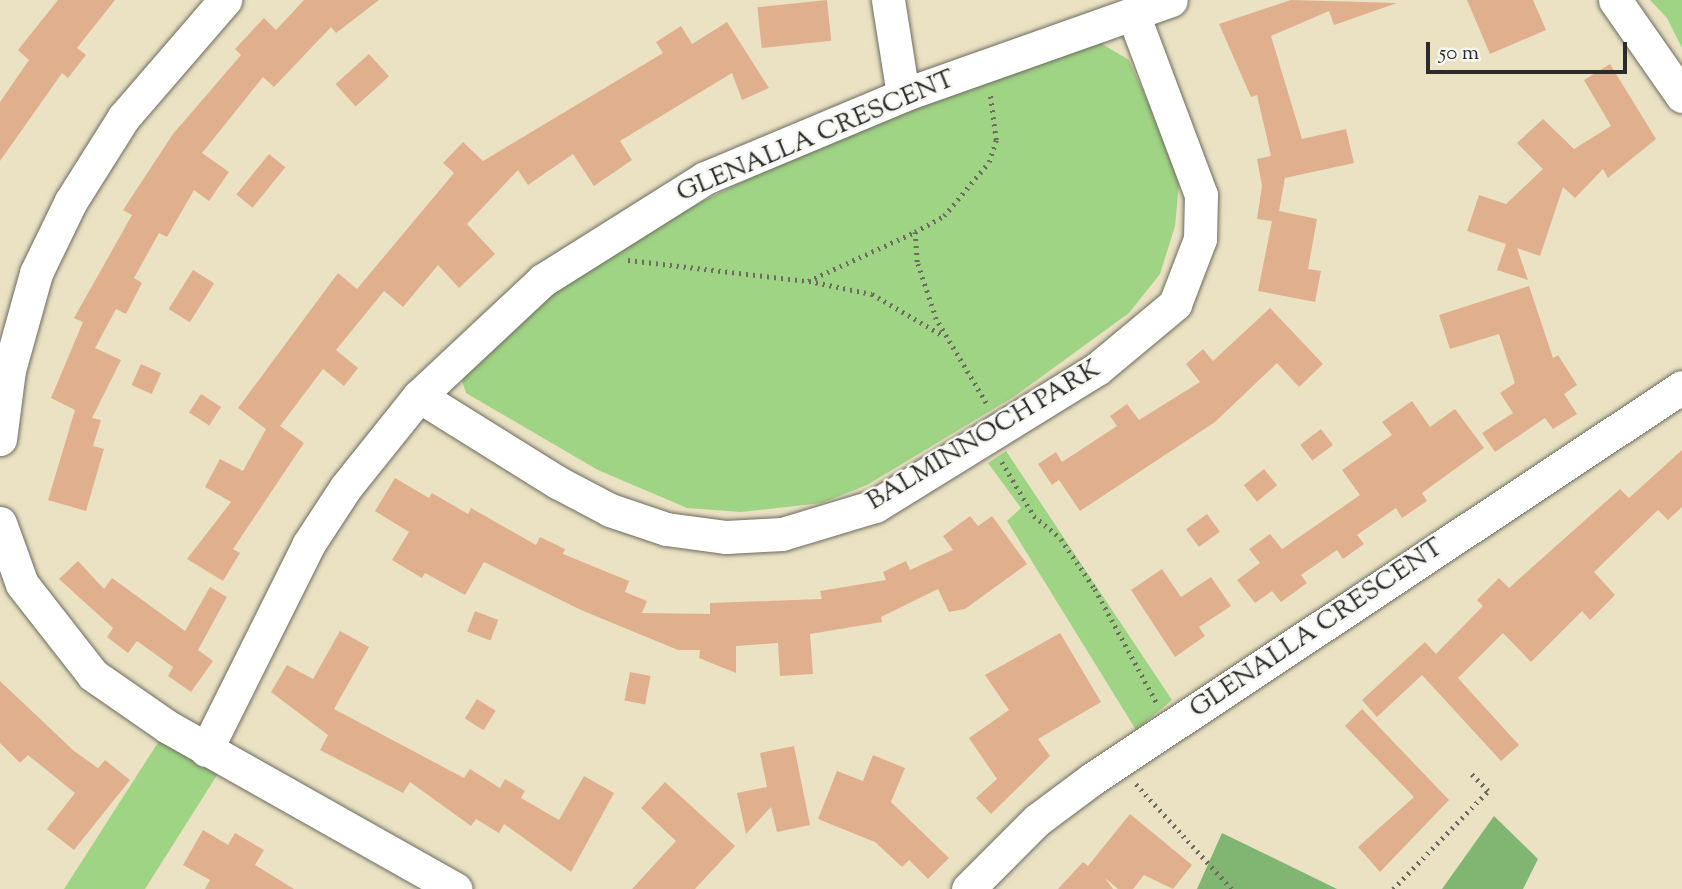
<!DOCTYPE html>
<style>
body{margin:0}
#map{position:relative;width:1682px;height:889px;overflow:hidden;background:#eae2c3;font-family:"Sorts Mill Goudy",serif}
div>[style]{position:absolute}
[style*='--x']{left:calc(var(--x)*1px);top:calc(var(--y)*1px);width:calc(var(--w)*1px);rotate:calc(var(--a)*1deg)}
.green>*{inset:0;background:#a0d485}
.forest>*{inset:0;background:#80b672}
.building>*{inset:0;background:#e0b08e;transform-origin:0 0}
.path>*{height:4.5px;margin-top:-2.25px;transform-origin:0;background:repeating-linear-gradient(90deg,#6e6b60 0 2px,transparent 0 7px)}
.roads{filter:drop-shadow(0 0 2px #6e6b60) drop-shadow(0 0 2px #6e6b60)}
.minor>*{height:33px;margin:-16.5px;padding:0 16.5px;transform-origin:16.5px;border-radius:16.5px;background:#fff}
span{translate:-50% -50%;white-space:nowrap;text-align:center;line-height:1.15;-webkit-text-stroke:5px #f6f6f2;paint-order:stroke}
.street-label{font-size:26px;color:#2b2b2b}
.scale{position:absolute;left:1426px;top:42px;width:201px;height:32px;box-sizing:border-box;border:4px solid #2b2b2b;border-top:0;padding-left:9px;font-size:21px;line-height:24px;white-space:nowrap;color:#2b2b2b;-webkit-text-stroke:5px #f6f6f2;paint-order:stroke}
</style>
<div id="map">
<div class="green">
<i style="clip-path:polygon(1650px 0,1682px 0,1682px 48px,1667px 18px)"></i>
<i style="clip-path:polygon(1097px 41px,1129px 60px,1180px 173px,1175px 226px,1160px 274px,1129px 313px,1015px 396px,867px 485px,822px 503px,741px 512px,687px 508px,598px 470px,466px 393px,462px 381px,471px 359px,543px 280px,817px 145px)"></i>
<i style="clip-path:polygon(1006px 451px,1172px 700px,1136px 730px,1007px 521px,1021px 508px,988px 463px)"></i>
<i style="clip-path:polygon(168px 727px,226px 761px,145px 889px,64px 889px)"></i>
</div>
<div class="forest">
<i style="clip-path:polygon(1494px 816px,1538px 859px,1523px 889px,1442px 889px)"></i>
<i style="clip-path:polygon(1222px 833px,1337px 889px,1197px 889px)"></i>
</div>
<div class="building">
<i style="clip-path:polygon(58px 0,115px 0,77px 48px,86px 55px,68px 78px,62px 73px,0 161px,0 102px,29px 60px,18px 50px)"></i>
<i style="clip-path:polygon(304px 0,379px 0,336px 33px,331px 27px,274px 87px,263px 77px,202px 153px,229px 172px,209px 201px,194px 190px,167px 237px,159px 233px,134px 278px,142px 283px,126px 314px,116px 309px,95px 348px,121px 360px,92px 418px,101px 420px,93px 446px,104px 449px,86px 511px,48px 500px,75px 410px,51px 398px,83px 322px,74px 318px,132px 215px,123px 210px,173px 134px,241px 55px,235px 49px,264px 18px,276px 30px)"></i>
<i style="left:827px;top:0;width:41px;height:70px;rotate:84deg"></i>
<i style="clip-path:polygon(1291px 0,1397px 3px,1334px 25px,1329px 11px,1271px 36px,1302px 139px,1346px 129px,1354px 163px,1285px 178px,1279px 211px,1317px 219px,1308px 269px,1321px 271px,1315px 302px,1258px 291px,1272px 221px,1257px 219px,1262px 186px,1257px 159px,1271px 156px,1257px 95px,1251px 97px,1219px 24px)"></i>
<i style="clip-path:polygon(1467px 0,1533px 0,1546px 30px,1490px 54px)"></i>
<i style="clip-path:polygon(727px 22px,769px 88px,742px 100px,732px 73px,620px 141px,632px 160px,594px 186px,573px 154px,528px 185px,518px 170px,467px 224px,495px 254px,459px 288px,438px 265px,403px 307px,384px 291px,336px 350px,358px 368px,344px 386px,323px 369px,280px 426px,304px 443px,233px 549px,240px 553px,223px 581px,187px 559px,231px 502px,205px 487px,220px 459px,243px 471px,266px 429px,238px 408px,338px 273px,357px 289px,454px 173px,443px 163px,463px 142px,483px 161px,663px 53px,656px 42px,681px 26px,692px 44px)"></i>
<i style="left:369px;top:54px;width:30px;height:45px;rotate:48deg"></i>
<i style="clip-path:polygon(1610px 64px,1656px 139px,1608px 178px,1603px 169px,1575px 198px,1563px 187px,1540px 256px,1517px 248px,1528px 280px,1497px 270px,1506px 244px,1467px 231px,1479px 195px,1506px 204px,1543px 169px,1517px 143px,1543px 119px,1574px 149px,1611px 126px,1584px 80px)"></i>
<i style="left:269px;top:154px;width:21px;height:52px;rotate:39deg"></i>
<i style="left:193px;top:270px;width:25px;height:46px;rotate:32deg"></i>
<i style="clip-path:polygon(1529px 286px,1553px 358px,1558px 355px,1577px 385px,1564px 394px,1577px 414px,1553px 429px,1545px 418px,1495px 452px,1482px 433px,1513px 413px,1500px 393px,1515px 383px,1499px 334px,1450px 349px,1439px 315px)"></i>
<i style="clip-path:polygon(1270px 308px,1323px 364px,1299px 387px,1277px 363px,1215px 422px,1080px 511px,1059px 480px,1052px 485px,1038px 464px,1056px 452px,1062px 462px,1117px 426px,1110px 416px,1127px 404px,1139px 420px,1200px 382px,1186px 364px,1203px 349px,1213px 361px)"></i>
<i style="left:141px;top:364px;width:22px;height:23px;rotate:24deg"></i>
<i style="left:201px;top:394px;width:24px;height:22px;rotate:33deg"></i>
<i style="clip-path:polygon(1412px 401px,1430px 427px,1455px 409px,1484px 448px,1422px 493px,1427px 501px,1402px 518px,1396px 508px,1357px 535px,1364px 544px,1343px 559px,1337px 550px,1301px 575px,1307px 583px,1281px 602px,1272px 591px,1255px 603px,1237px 580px,1260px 563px,1249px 549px,1270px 534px,1282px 549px,1360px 495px,1342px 470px,1392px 435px,1382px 422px)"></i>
<i style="left:1321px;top:429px;width:20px;height:26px;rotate:53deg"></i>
<i style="clip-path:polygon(1682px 450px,1682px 507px,1668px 520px,1658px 510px,1594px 572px,1615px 595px,1590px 620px,1582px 611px,1531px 662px,1503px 633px,1458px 678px,1519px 745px,1501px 761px,1422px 675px,1377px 717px,1362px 700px,1425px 642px,1436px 654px,1483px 606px,1477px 600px,1499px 578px,1509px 588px,1620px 489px,1629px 498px)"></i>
<i style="left:1264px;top:469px;width:21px;height:26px;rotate:51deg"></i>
<i style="clip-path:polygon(395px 478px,429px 498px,432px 493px,468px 514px,471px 508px,536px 545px,540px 537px,565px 549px,563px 554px,629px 581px,625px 592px,647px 601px,642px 613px,710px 614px,710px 603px,822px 599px,820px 591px,886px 580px,883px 572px,906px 561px,910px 570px,953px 550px,943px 536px,970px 516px,978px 526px,992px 516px,1027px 564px,965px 609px,949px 612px,938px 589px,881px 617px,882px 622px,810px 634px,813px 674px,780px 676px,778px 643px,736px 646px,736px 673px,699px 658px,700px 650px,678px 650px,581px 610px,484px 562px,465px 595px,425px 573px,422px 578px,392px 560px,409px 532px,375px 511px)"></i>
<i style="left:1207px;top:514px;width:22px;height:26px;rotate:54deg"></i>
<i style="clip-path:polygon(78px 561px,104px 589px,112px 578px,185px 631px,210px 587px,227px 597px,198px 650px,213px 661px,191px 692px,168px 676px,173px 667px,137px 641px,128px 653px,107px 637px,113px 628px,59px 579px)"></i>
<i style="clip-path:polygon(1162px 569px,1181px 597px,1211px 577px,1231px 606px,1199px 627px,1205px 636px,1175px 657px,1131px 590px)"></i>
<i style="left:475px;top:611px;width:25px;height:22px;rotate:21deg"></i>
<i style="clip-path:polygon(340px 631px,369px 647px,334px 709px,464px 778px,470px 769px,500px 788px,505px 779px,525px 791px,521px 798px,559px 820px,584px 776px,614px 793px,571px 872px,504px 824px,499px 833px,476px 819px,471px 826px,410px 782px,403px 793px,320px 750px,328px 735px,271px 692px,287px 665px,313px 679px)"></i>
<i style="clip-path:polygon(1060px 633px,1101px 702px,1038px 739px,1050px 756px,991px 814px,976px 798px,997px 779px,969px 738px,1009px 710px,985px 675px)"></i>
<i style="left:630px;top:672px;width:21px;height:29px;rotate:11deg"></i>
<i style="clip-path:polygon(0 681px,74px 751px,98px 768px,105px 760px,130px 780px,74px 850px,47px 829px,75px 793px,28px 755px,20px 763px,0 743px)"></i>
<i style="left:477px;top:699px;width:22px;height:23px;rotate:32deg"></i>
<i style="clip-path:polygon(1362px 709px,1449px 800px,1380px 872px,1358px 847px,1414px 797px,1345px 726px)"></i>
<i style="clip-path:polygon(794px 746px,810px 825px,777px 832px,771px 807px,746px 834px,737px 793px,767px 787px,760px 753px)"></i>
<i style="clip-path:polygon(873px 755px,905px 768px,891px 802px,949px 858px,928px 879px,909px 860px,902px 867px,875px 842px,818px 819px,837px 771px,863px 781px)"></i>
<i style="clip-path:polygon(665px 782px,735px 846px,695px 889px,632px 889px,676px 841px,641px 808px)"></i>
<i style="clip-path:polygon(1130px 814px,1192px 865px,1173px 889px,1144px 875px,1133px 889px,1118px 889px,1105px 878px,1113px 889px,1058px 889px,1083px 862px,1088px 866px)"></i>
<i style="clip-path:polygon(203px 830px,228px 845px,235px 833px,264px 850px,255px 865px,294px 889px,205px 889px,210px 880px,183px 865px)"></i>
</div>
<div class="path">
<i style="--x:628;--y:260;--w:181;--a:6.7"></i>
<i style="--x:808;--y:281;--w:118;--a:-24.6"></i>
<i style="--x:809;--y:281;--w:64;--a:11.7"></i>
<i style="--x:872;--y:294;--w:81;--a:30.4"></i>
<i style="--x:986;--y:403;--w:98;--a:-120.8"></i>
<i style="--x:936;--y:319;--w:60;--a:-108.4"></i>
<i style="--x:917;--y:262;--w:30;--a:-94"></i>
<i style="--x:915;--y:232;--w:33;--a:-29"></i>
<i style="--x:944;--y:216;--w:70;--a:-50.2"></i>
<i style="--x:989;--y:162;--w:23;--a:-72"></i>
<i style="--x:996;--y:140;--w:46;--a:-97.4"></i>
<i style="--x:1002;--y:462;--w:63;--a:59.3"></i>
<i style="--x:1034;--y:516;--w:35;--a:40"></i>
<i style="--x:1061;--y:539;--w:60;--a:55.8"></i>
<i style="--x:1095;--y:589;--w:130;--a:61.5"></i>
<i style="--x:1136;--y:784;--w:142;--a:47.6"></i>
<i style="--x:1393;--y:889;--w:136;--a:-45.9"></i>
<i style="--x:1488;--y:791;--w:24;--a:-135"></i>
</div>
<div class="roads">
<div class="minor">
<i style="--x:888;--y:0;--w:96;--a:81"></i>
<i style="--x:1615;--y:0;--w:117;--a:55.1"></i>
<i style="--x:419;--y:396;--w:163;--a:31.9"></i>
<i style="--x:557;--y:482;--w:60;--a:27.8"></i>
<i style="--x:610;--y:510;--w:59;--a:18.7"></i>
<i style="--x:666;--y:529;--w:61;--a:7.6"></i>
<i style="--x:726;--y:537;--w:56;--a:-3.1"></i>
<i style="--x:782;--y:534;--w:97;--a:-16.8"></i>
<i style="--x:875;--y:506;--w:261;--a:-31.7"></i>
<i style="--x:1097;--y:369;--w:102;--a:-39.8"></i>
<i style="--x:1175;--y:304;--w:70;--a:-69"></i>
<i style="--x:1200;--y:239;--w:44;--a:-88.7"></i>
<i style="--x:1201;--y:195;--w:193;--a:-110.6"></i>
<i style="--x:0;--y:439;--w:70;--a:-82.6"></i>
<i style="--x:9;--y:370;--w:101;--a:-74.4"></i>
<i style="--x:36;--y:273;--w:80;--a:-64.1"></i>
<i style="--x:71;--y:201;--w:99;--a:-57.8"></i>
<i style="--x:124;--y:117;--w:155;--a:-49.2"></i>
<i style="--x:0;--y:523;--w:65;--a:70.2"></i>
<i style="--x:22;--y:584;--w:115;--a:52"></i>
<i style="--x:93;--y:675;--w:91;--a:34.7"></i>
<i style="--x:168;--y:727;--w:330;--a:29.4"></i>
<i style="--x:206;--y:750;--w:229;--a:-63.5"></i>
<i style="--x:308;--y:545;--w:69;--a:-56.8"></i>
<i style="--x:346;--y:487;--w:117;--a:-51.3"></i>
<i style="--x:419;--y:396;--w:170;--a:-43.1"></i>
<i style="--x:543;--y:280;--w:191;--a:-32.2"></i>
<i style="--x:705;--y:178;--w:215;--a:-22.7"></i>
<i style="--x:903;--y:95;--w:284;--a:-19.5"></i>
<i style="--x:968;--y:889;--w:98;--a:-45"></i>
<i style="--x:1037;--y:820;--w:69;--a:-36.7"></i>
<i style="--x:1092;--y:779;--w:708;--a:-33.6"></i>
</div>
</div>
<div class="street-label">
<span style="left:816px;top:137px;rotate:-23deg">GLENALLA CRESCENT</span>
<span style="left:984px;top:436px;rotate:-31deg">BALMINNOCH PARK</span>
<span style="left:1317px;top:629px;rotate:-34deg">GLENALLA CRESCENT</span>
</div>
<div class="scale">50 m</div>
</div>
